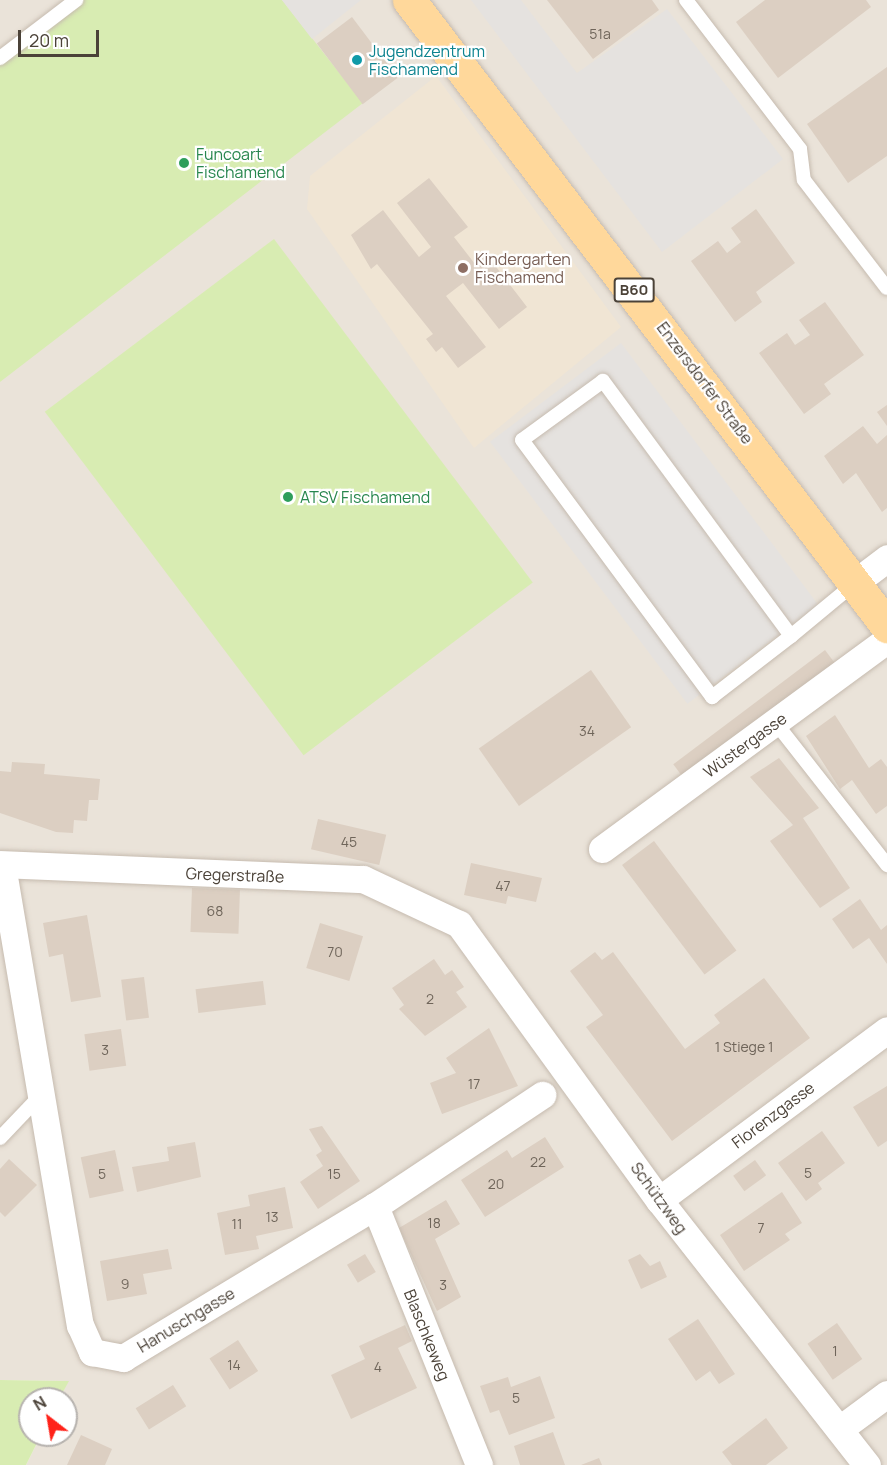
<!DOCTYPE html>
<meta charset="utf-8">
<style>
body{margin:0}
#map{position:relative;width:887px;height:1465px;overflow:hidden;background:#f6f2eb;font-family:Manrope,sans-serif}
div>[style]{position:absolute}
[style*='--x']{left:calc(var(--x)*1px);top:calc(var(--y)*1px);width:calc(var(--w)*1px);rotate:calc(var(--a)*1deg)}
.residential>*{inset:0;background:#eae3d9}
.education>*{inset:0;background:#f0e5d4}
.green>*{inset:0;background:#d8ecb2;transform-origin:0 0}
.parking>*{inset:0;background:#e5e2df;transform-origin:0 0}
.building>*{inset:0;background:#dccfc2;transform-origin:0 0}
.roads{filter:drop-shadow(0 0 2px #c6bbaf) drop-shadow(0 0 2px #c6bbaf)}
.service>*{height:14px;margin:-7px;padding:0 7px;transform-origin:7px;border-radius:7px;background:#fff}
.minor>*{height:27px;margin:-13.5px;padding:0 13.5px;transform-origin:13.5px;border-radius:13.5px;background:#fff}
.primary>*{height:33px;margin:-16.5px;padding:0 16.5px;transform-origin:16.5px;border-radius:16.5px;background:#ffd89b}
.dots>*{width:16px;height:16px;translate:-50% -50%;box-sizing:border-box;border:3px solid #fff;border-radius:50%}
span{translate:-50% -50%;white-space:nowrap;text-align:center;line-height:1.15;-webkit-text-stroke:4.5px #fff;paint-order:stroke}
.number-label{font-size:14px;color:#6f655a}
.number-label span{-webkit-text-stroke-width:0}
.shield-label span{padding:2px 4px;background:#fff;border:2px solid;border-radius:4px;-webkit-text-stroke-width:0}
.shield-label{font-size:15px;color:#4b4238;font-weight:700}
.culture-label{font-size:16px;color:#0d838f}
.left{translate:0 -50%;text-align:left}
.leisure-label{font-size:16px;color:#27864d}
.education-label{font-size:16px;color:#785e54}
.street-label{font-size:16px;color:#4b4238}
.north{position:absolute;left:18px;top:1387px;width:60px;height:60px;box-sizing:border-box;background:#fff;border:2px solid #b7b3af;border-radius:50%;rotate:329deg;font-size:16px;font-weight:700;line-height:24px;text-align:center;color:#4b4238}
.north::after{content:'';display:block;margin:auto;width:21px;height:27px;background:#ff2219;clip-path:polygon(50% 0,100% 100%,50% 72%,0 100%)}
.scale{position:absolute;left:18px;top:30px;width:81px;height:27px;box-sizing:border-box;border:3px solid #4b4238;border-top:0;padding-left:8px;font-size:18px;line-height:21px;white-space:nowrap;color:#4b4238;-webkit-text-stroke:4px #fff;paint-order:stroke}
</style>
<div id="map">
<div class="residential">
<i style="clip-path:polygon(0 0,887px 0,887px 1465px,26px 1465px,41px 1435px,66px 1435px,66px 1399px,59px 1399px,68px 1381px,0 1380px)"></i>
</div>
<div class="education">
<i style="clip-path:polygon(436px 76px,621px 327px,474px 448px,307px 209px,310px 176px)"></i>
</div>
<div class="green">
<i style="clip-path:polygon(81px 0,282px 0,363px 103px,0 382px,0 61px)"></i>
<i style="left:274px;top:239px;width:430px;height:287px;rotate:53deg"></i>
<i style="clip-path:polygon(0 1380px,69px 1381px,59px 1399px,30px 1399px,30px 1435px,41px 1435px,26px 1465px,0 1465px)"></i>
</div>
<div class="parking">
<i style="clip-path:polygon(282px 0,361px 0,312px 39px)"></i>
<i style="clip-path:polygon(471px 0,521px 0,577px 73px,667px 9px,783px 159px,662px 252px)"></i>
<i style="left:621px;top:343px;width:328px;height:164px;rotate:53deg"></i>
</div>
<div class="building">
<i style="clip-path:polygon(547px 0,652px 0,659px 10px,593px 59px)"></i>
<i style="clip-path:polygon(765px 0,866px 0,871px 7px,778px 78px,736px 22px)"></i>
<i style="left:352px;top:17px;width:76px;height:44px;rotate:53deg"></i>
<i style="clip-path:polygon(887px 67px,887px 156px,848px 183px,807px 124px)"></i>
<i style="clip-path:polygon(429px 178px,468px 227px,454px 237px,475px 264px,487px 255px,527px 307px,499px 329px,463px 283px,446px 296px,486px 347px,458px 368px,442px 347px,436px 352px,426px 339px,433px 334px,377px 264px,371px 269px,351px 235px,383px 210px,419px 257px,431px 247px,397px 203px)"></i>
<i style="clip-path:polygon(756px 209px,795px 263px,756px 292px,762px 302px,735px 322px,691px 261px,718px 241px,727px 253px,741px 242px,731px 228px)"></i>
<i style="clip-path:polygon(825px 302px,864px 355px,824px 384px,831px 394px,804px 414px,759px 353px,787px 333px,795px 345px,810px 335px,799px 320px)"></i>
<i style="clip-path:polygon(887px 405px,887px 426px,877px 412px)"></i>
<i style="clip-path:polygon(863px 426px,877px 444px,887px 435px,887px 508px,882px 512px,856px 473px,843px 484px,824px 456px)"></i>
<i style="left:825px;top:650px;width:20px;height:190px;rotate:53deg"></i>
<i style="left:591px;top:670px;width:70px;height:137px;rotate:55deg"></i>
<i style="clip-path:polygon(835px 715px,869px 768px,881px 759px,887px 767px,887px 806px,876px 814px,852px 780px,840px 789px,806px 736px)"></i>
<i style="clip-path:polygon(779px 758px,819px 808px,803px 818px,850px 888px,820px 908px,770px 841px,793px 825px,750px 777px)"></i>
<i style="clip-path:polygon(12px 762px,45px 764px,44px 774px,100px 779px,98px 800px,89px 800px,87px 821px,74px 820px,73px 833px,56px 832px,0 813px,0 771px,11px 772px)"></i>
<i style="left:318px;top:819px;width:70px;height:31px;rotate:13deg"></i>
<i style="left:654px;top:841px;width:137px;height:40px;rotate:53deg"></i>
<i style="clip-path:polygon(471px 863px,542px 878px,536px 902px,508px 896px,506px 904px,464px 895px)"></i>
<i style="left:192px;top:888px;width:48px;height:44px;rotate:2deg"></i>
<i style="clip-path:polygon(860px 899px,881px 930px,887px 925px,887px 964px,869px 938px,853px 949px,832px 919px)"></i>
<i style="clip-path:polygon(87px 915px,101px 997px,71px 1002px,63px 954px,49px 957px,43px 923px)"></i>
<i style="left:320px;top:923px;width:45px;height:47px;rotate:17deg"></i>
<i style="clip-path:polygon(595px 952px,602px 960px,613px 952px,685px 1049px,720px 1023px,714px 1015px,764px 978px,810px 1038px,672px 1141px,586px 1027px,603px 1015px,570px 971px)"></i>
<i style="clip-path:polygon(434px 959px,445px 975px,452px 970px,464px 987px,456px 992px,467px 1007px,425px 1036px,399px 1009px,404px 1005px,392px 988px)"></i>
<i style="left:144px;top:977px;width:41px;height:23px;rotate:83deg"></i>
<i style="left:263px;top:981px;width:24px;height:68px;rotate:83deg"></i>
<i style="clip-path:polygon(489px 1028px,518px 1086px,442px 1114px,430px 1083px,456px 1073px,446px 1058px)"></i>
<i style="left:121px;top:1029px;width:37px;height:37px;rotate:82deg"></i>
<i style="clip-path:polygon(887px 1086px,887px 1141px,878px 1147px,853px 1107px)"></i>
<i style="clip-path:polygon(322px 1126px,360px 1181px,318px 1209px,300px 1182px,323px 1166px,316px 1155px,322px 1151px,309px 1129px)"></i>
<i style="clip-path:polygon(822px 1131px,845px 1163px,818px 1183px,822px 1189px,806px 1201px,778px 1163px)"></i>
<i style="clip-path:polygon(545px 1137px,564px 1167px,485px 1217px,461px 1180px,507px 1150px,512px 1158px)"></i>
<i style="clip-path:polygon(195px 1142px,201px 1177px,137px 1192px,132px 1167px,169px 1161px,167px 1147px)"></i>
<i style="left:115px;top:1150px;width:42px;height:35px;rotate:78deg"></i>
<i style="clip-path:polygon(9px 1159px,37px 1185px,5px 1217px,0 1212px,0 1169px)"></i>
<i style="left:755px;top:1160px;width:19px;height:27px;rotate:54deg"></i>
<i style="clip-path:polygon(285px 1187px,293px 1228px,256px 1236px,259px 1249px,225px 1255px,217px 1213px,250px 1206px,248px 1195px)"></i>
<i style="clip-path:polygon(782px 1192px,802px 1223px,785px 1234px,790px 1240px,744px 1271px,720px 1235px)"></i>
<i style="clip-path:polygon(446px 1200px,460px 1224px,435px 1239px,461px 1297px,437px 1311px,399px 1228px)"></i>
<i style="clip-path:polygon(168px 1249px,172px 1269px,143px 1274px,147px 1294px,107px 1301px,100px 1261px)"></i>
<i style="left:365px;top:1254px;width:21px;height:21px;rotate:59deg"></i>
<i style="clip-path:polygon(640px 1254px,650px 1266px,660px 1261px,667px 1277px,641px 1289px,628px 1260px)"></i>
<i style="clip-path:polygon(698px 1319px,735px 1374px,719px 1384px,710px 1371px,696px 1381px,668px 1339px)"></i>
<i style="left:837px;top:1323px;width:44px;height:36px;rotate:55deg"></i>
<i style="clip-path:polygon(405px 1325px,412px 1341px,398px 1348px,417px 1388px,351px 1419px,331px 1375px,365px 1359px,359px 1346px)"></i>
<i style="left:238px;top:1340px;width:37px;height:34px;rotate:57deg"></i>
<i style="clip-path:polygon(540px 1376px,555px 1418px,509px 1435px,499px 1410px,490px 1413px,480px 1386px,508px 1377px,511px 1387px)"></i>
<i style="left:173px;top:1385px;width:25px;height:44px;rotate:58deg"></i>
<i style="clip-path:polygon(766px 1418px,788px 1448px,766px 1465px,732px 1465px,722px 1452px)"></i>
<i style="clip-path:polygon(553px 1432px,565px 1465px,520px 1465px,514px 1446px)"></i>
<i style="clip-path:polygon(81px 1435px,112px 1449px,105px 1465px,67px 1465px)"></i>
<i style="clip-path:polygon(599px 1458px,602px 1465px,581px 1465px)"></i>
</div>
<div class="roads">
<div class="service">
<i style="--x:686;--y:0;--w:188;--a:52.6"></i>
<i style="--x:800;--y:149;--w:31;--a:83"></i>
<i style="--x:804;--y:180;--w:136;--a:52.5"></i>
<i style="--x:0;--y:58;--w:96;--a:-37.3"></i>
<i style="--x:791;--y:636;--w:317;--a:-126.4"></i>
<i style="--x:603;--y:381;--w:100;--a:143.9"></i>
<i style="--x:522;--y:440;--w:320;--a:53.5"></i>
<i style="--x:712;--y:697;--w:100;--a:-37.7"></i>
<i style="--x:791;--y:636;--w:83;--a:-39.6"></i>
<i style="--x:775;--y:722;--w:182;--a:51.9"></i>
<i style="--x:0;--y:1138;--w:59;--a:-46.4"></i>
</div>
<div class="minor">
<i style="--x:857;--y:581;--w:38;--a:-37"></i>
<i style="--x:602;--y:849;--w:353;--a:-36.3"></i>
<i style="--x:0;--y:864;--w:363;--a:2.4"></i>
<i style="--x:363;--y:879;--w:106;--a:25.1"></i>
<i style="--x:459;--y:924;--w:341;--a:54.1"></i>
<i style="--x:659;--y:1200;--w:337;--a:51.9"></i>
<i style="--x:2;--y:865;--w:467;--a:80.4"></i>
<i style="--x:80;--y:1325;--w:30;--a:66"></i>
<i style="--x:92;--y:1352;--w:32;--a:11"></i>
<i style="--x:123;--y:1358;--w:294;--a:-31.1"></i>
<i style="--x:375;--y:1206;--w:201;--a:-33.6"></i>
<i style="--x:659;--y:1200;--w:284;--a:-36.7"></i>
<i style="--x:375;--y:1206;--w:279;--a:68.1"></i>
<i style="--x:841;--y:1428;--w:57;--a:-36.5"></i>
</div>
<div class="primary">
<i style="--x:409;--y:0;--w:788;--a:52.64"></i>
</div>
</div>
<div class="dots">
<i style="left:357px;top:60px;background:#0f9aa8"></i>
<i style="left:184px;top:163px;background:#2e9e5b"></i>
<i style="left:463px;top:268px;background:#8d6e63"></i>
<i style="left:288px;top:497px;background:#2e9e5b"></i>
</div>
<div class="number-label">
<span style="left:600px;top:34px">51a</span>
<span style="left:587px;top:731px">34</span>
<span style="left:349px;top:842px">45</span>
<span style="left:503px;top:886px">47</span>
<span style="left:215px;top:911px">68</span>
<span style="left:335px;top:952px">70</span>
<span style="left:430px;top:999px">2</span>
<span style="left:744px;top:1047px">1 Stiege 1</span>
<span style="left:105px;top:1050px">3</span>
<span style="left:474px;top:1084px">17</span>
<span style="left:538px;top:1162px">22</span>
<span style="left:808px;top:1173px">5</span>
<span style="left:102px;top:1174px">5</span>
<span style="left:334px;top:1174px">15</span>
<span style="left:496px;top:1184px">20</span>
<span style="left:272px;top:1217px">13</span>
<span style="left:434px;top:1223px">18</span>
<span style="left:237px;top:1224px">11</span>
<span style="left:761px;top:1228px">7</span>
<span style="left:125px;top:1284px">9</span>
<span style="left:443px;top:1285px">3</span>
<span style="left:835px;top:1351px">1</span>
<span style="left:234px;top:1365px">14</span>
<span style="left:378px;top:1367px">4</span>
<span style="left:516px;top:1398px">5</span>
</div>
<div class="shield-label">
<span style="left:634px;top:290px">B60</span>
</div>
<div class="culture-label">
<span class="left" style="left:369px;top:60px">Jugendzentrum<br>Fischamend</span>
</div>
<div class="leisure-label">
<span class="left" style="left:196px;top:163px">Funcoart<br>Fischamend</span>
<span class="left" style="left:300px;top:497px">ATSV Fischamend</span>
</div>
<div class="education-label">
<span class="left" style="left:475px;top:268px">Kindergarten<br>Fischamend</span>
</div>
<div class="street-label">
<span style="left:705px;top:383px;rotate:53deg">Enzersdorfer Straße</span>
<span style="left:745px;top:745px;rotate:-36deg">Wüstergasse</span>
<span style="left:235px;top:875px;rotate:2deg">Gregerstraße</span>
<span style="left:773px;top:1115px;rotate:-37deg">Florenzgasse</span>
<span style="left:659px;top:1198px;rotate:54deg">Schützweg</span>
<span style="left:186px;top:1320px;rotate:-31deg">Hanuschgasse</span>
<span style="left:427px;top:1335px;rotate:68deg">Blaschkeweg</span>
</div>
<div class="north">N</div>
<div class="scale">20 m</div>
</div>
